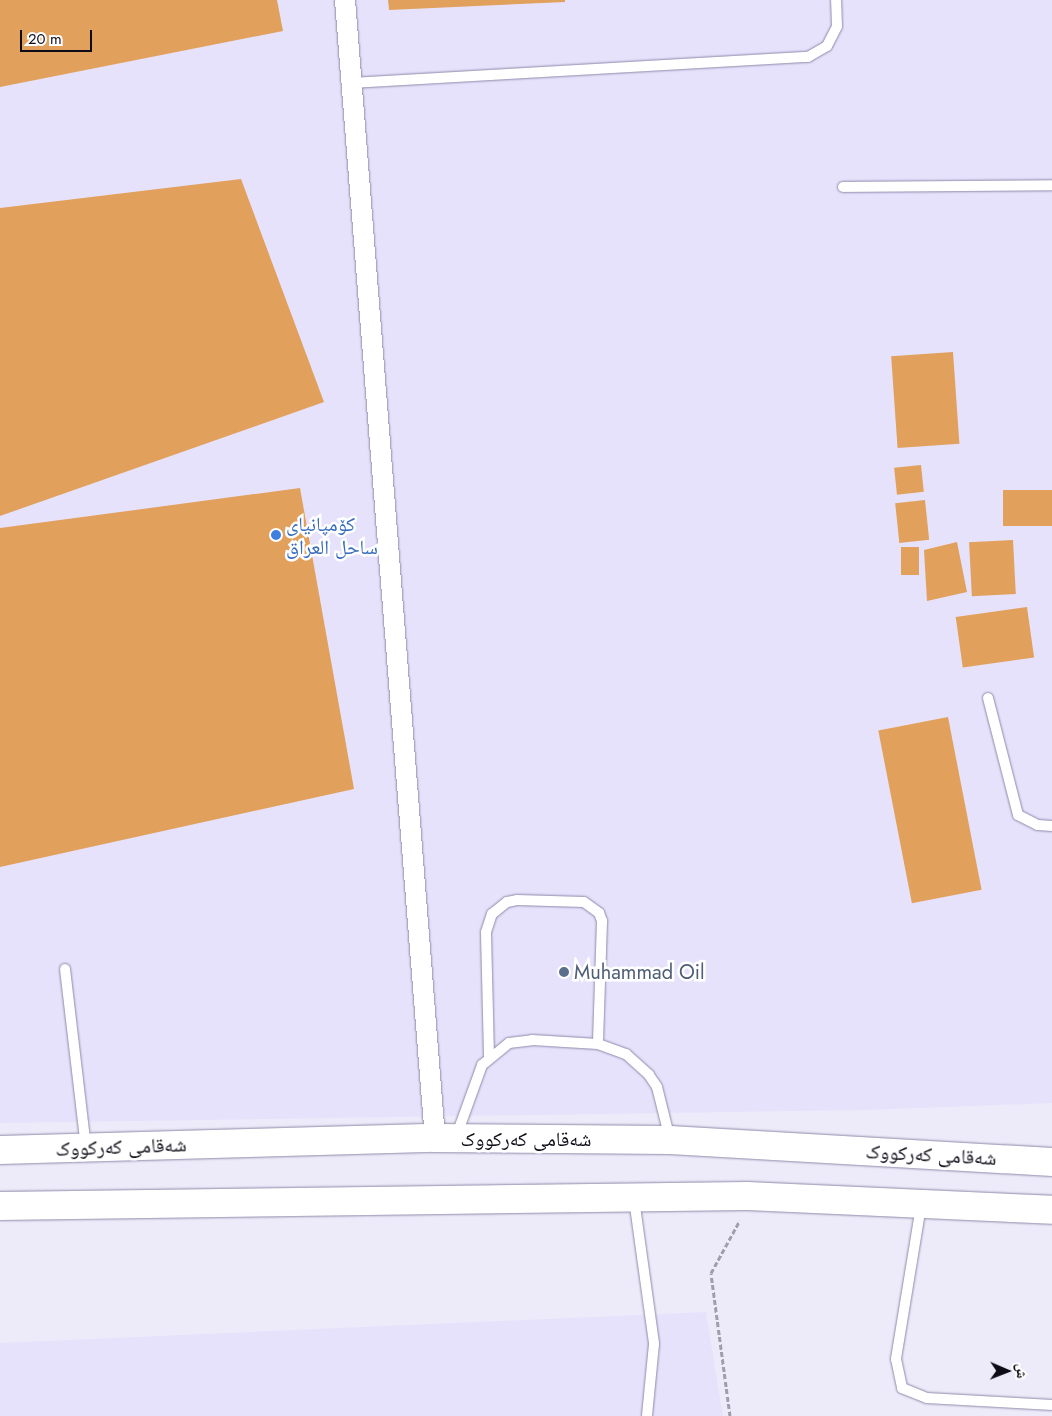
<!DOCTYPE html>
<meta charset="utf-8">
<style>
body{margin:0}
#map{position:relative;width:1052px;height:1416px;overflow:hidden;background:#edebf9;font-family:Jost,"Noto Naskh Arabic",sans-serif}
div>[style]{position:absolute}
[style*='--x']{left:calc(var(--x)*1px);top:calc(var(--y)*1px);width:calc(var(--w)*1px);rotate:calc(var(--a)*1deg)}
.built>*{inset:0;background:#e7e2fc}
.building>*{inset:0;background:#e1a05c;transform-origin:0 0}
.path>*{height:3px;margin-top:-1.5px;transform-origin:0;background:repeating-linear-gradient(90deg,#a09eab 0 5px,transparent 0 7.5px)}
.roads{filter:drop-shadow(0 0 1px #8f89aa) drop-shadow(0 0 1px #8f89aa)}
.lane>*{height:10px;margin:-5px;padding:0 5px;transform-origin:5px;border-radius:5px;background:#fff}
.street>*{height:20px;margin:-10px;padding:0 10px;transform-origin:10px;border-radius:10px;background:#fff}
.highway>*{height:28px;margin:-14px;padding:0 14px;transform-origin:14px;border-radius:14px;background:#fff}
.dots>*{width:14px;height:14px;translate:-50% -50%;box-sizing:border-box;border:2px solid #fff;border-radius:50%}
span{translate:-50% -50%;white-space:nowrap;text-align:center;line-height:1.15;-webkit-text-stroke:5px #fff;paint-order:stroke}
.shop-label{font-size:20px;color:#366cbe}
.left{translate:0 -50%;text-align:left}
.service-label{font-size:20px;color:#4e5e75}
.street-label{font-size:20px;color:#0e0c17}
.north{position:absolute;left:982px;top:1346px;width:50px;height:50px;-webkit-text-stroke:4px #fff;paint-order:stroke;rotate:91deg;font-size:14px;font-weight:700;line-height:20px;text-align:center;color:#0e0c17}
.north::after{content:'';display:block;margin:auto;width:18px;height:22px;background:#0e0c17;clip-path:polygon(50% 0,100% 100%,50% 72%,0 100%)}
.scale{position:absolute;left:20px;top:30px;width:72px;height:22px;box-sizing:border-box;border:2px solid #0e0c17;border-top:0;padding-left:6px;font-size:15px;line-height:18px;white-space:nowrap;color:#0e0c17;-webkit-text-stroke:4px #fff;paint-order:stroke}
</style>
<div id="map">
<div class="built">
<i style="clip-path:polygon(0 0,1052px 0,1052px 1103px,869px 1110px,0 1123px)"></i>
<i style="clip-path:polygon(706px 1312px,723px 1416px,0 1416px,0 1343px)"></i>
</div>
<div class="building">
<i style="clip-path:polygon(0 0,277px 0,283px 31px,0 87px)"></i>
<i style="clip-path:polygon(388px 0,565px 0,565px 2px,389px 10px)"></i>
<i style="clip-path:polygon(241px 179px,324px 402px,0 516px,0 208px)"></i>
<i style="left:953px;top:352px;width:92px;height:62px;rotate:86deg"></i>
<i style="left:921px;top:465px;width:27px;height:27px;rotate:84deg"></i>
<i style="clip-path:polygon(300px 488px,354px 789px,0 867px,0 528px)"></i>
<i style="left:1052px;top:490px;width:36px;height:49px;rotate:90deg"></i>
<i style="left:925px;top:500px;width:40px;height:30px;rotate:84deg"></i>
<i style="left:1013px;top:540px;width:54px;height:44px;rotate:87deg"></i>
<i style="clip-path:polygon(957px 542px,967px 592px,927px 601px,924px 550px)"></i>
<i style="left:919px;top:547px;width:28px;height:18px;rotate:90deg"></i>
<i style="left:1027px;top:607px;width:51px;height:72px;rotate:82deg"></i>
<i style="left:948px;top:717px;width:176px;height:71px;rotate:79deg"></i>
</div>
<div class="path">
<i style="--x:730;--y:1416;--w:144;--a:-97.6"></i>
<i style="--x:711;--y:1273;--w:60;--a:-61.3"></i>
</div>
<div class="roads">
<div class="lane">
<i style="--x:351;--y:83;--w:458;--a:-3.3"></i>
<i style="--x:808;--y:57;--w:22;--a:-30"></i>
<i style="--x:827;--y:46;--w:22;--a:-63"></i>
<i style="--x:837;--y:26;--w:26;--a:-92"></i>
<i style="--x:843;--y:187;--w:209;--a:-0.5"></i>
<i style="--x:988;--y:698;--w:121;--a:75.6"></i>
<i style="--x:1018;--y:815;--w:22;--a:27"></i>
<i style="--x:1038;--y:825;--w:14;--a:4"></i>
<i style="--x:65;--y:969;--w:179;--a:83.3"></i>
<i style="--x:489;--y:1056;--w:124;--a:-91.4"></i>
<i style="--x:486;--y:932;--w:19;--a:-72"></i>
<i style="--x:492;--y:914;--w:19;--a:-39"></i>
<i style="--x:507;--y:902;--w:10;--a:-11"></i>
<i style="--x:517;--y:900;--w:67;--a:1.7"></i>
<i style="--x:584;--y:902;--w:19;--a:36"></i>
<i style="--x:599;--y:913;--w:9;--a:69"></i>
<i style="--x:602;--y:921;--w:123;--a:91.9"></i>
<i style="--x:456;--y:1137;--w:77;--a:-70.1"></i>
<i style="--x:482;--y:1065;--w:35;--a:-39"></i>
<i style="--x:509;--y:1043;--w:23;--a:-7"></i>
<i style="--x:532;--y:1040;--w:66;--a:3.5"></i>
<i style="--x:598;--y:1044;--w:30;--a:20"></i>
<i style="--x:626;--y:1054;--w:31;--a:42"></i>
<i style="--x:649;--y:1075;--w:14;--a:56"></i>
<i style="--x:657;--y:1087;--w:54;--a:76"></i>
<i style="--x:634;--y:1199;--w:146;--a:82.1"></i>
<i style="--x:654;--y:1344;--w:72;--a:95.6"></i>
<i style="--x:921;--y:1206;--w:155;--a:99.3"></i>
<i style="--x:896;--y:1359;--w:30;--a:78"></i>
<i style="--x:902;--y:1388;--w:27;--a:22"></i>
<i style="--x:927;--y:1398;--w:125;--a:3.2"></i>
</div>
<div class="street">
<i style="--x:345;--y:0;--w:1142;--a:85.48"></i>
</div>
<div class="highway">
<i style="--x:0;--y:1150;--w:435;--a:-1.6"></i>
<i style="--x:435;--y:1138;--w:235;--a:0.5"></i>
<i style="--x:670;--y:1140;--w:383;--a:3.3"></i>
<i style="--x:0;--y:1206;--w:747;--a:-0.77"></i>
<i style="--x:747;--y:1196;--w:305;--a:2.6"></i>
</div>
</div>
<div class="dots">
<i style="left:276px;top:535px;background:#3f7fe0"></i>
<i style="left:564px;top:972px;background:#5c6f8a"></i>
</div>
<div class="shop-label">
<span class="left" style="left:286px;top:536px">کۆمپانیای<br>ساحل العراق</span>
</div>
<div class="service-label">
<span class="left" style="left:574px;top:972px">Muhammad Oil</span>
</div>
<div class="street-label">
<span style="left:526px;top:1139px">شەقامی کەرکووک</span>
<span style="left:121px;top:1147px;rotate:-2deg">شەقامی کەرکووک</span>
<span style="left:931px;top:1155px;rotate:3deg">شەقامی کەرکووک</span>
</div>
<div class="north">ش</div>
<div class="scale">20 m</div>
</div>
